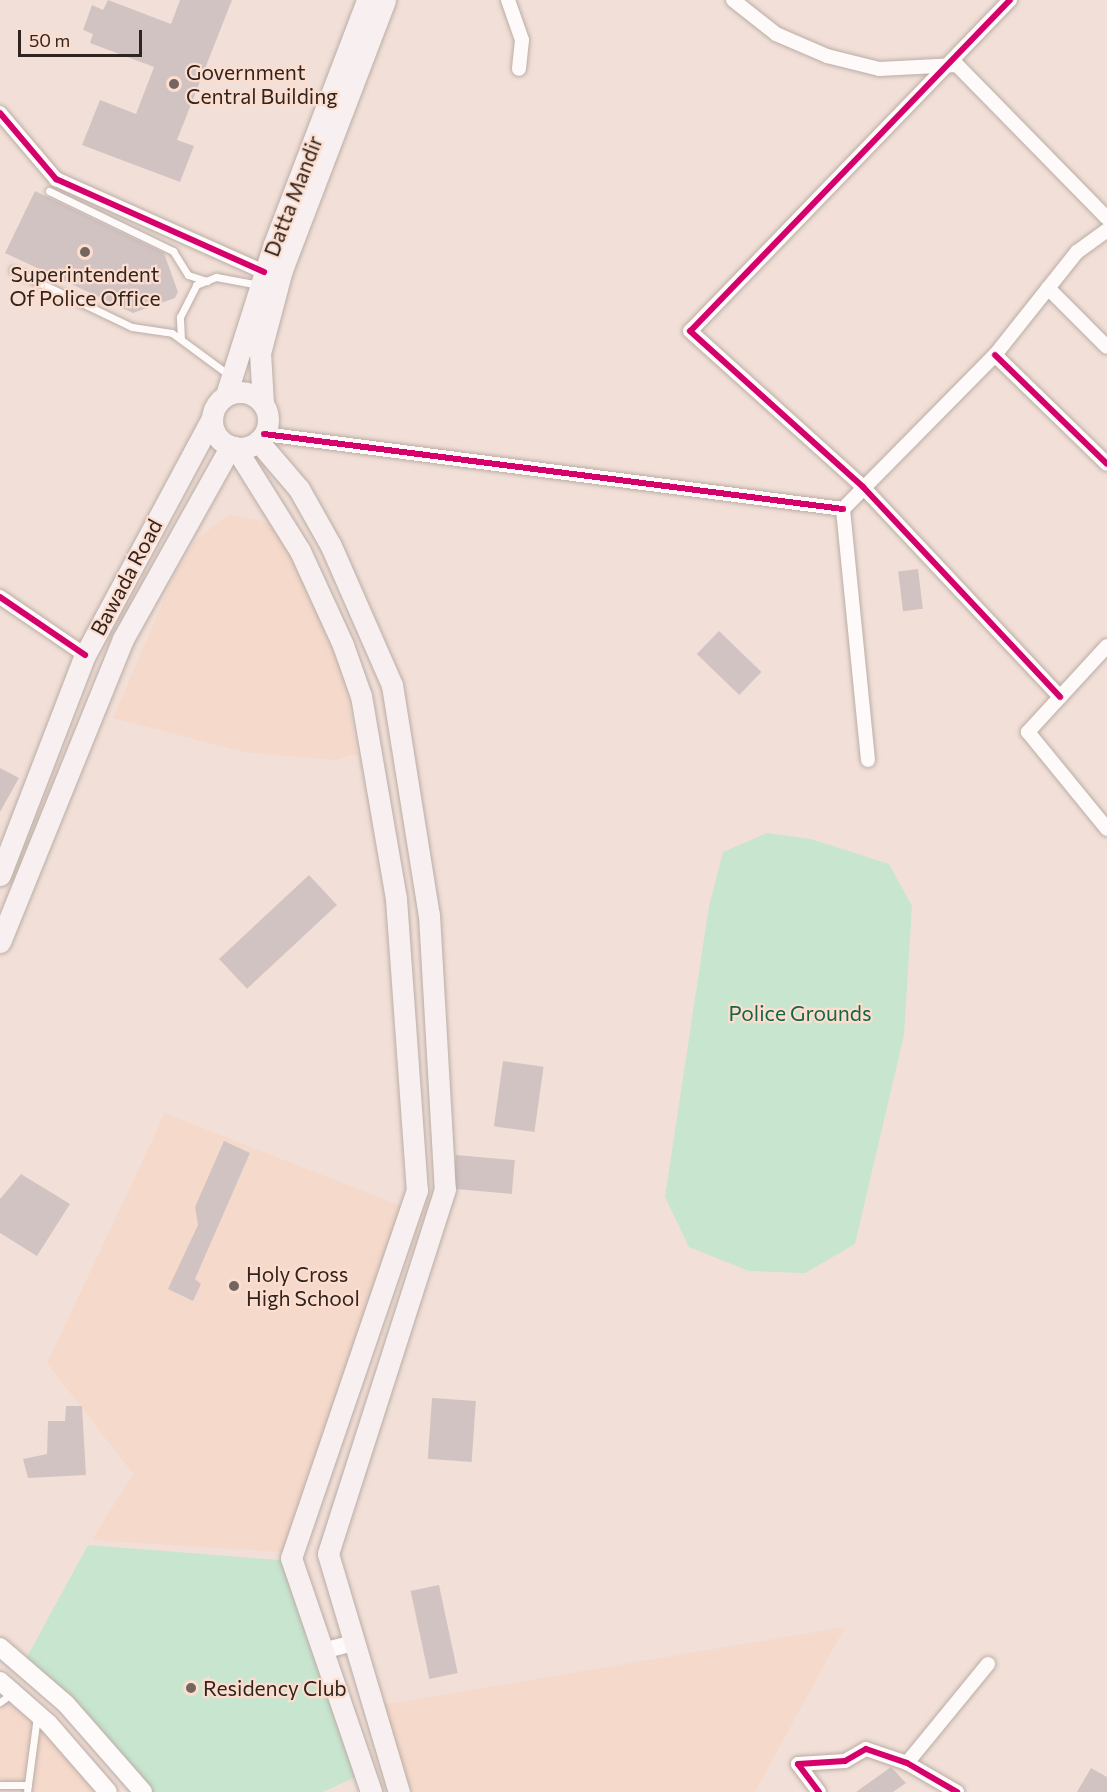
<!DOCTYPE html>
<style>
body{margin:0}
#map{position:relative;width:1107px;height:1792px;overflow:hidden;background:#f2e0d8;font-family:Commissioner,sans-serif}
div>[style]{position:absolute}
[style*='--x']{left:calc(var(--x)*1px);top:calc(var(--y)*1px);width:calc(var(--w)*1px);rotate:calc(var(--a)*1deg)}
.built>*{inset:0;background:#f5d9cb}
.green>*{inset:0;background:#c7e5cf}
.building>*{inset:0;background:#d2c3c3;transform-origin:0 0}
.roads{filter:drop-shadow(0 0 2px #baada6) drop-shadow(0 0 2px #baada6)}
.service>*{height:7px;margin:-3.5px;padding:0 3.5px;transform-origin:3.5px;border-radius:3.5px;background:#fdfaf9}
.minor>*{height:14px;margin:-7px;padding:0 7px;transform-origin:7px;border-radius:7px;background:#fdfaf9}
.tertiary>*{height:16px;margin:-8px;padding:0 8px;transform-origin:8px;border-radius:8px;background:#fdfaf9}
.secondary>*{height:18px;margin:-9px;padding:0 9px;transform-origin:9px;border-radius:9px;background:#fdfaf9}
.primary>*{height:21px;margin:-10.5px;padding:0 10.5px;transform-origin:10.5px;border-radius:10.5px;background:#f8f0f0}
.primary>.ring{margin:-10.5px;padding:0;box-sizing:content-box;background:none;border:21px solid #f8f0f0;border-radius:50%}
.cycleway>*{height:6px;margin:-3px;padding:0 3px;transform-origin:3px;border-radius:3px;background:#d6006c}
.dots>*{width:16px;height:16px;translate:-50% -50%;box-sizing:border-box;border:3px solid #fcddce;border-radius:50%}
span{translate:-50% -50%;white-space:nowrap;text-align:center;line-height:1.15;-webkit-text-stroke:4.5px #fcddce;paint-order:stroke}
.poi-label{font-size:21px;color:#2f241f}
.left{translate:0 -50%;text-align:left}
.street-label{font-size:21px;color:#2f241f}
.park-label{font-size:21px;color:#0f6748}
.scale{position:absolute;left:18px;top:30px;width:124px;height:27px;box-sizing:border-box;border:3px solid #2f241f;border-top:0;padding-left:8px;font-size:18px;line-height:21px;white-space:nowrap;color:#2f241f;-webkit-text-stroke:4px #fcddce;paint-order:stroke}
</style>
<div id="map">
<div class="built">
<i style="clip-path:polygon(229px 514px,284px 526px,322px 599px,345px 679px,357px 754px,335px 760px,243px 752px,113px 718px,173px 578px,197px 539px)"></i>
<i style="clip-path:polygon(165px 1113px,411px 1210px,293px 1553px,92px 1540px,133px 1474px,47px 1363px)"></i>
<i style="clip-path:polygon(845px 1627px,755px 1792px,408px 1792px,368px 1707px)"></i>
<i style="clip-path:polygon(0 1681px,108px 1792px,0 1792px)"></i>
</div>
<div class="green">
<i style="clip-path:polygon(767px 833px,811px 839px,889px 864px,912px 906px,904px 1035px,855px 1244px,805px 1273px,749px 1271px,689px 1247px,665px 1197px,709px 906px,723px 852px)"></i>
<i style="clip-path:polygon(88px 1545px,292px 1561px,364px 1773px,323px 1792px,144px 1792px,22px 1666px)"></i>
</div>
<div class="building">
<i style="clip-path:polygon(108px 0,171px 24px,180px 0,232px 0,177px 140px,194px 146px,180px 182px,82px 145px,100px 100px,136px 114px,154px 67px,90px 43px,93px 34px,83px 30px,92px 5px,103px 10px)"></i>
<i style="clip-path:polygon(35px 191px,164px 253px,178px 292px,175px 298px,133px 313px,5px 253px)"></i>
<i style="left:918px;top:569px;width:40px;height:20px;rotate:83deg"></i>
<i style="left:719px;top:631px;width:59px;height:32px;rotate:44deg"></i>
<i style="clip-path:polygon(0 768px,19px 778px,0 812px)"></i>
<i style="left:309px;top:875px;width:41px;height:123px;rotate:47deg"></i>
<i style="left:503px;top:1061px;width:41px;height:66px;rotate:8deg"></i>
<i style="clip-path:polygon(224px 1141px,250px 1153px,195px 1279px,201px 1284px,193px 1301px,168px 1289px,198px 1225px,195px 1207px)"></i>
<i style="left:456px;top:1155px;width:59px;height:34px;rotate:5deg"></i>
<i style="clip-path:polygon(21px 1174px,70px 1204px,37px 1256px,0 1233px,0 1199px)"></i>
<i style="left:432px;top:1398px;width:44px;height:61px;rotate:4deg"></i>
<i style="clip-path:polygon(66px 1406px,82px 1406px,86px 1475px,28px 1478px,23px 1459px,47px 1454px,48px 1421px,65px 1421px)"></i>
<i style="left:439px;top:1585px;width:90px;height:29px;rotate:78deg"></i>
<i style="clip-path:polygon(891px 1767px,906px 1783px,893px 1792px,856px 1792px)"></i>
<i style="clip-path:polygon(1091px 1768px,1107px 1777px,1107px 1792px,1077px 1792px)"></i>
</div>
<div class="roads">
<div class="service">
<i style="--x:49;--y:191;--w:138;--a:25.8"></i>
<i style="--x:173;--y:251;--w:28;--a:58"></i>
<i style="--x:188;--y:275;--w:20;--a:18"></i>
<i style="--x:13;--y:270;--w:132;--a:25.6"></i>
<i style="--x:132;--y:327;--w:40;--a:8.5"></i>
<i style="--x:172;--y:333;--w:71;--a:36.4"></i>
<i style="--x:181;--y:339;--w:22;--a:-93"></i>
<i style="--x:180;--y:317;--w:36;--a:-63"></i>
<i style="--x:196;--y:285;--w:22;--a:-22"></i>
<i style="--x:216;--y:277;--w:44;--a:10.5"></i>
<i style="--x:0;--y:1702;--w:14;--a:-36"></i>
<i style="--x:0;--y:1785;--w:28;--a:0"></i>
<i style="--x:27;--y:1792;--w:77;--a:-82.5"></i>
</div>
<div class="minor">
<i style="--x:508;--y:0;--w:42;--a:70.7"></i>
<i style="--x:522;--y:40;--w:29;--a:96"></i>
<i style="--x:733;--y:0;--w:55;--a:38.3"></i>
<i style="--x:776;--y:34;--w:56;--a:23.3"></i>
<i style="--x:827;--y:56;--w:54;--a:14"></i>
<i style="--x:879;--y:69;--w:78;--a:-2.9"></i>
<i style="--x:957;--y:65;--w:214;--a:45.6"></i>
<i style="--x:1010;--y:0;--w:460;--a:134"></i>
<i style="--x:690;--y:331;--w:233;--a:42"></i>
<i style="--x:863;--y:487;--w:288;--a:46.8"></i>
<i style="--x:0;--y:113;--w:87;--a:49.7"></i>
<i style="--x:56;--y:179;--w:228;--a:24.1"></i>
<i style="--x:1048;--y:288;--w:83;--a:45"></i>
<i style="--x:995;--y:355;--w:156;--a:44.2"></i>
<i style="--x:264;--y:434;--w:584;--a:7.38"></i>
<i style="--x:0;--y:597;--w:103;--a:34.3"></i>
<i style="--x:1107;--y:646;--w:117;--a:132.6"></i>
<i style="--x:1028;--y:732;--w:125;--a:50.8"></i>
<i style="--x:868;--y:760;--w:252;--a:-95.7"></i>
<i style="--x:843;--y:509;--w:216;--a:-45.4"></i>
<i style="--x:995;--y:355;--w:132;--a:-51.5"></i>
<i style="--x:1077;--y:252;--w:37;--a:-36"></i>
<i style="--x:907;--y:1763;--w:128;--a:-50.7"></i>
<i style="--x:819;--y:1792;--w:35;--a:-127"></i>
<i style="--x:798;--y:1764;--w:47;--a:-3.7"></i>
<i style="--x:845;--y:1761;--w:24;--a:-30"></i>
<i style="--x:866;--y:1749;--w:43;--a:18.9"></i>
<i style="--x:907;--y:1763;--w:58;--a:30.1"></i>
</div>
<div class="tertiary">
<i style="--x:323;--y:1651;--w:30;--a:-15"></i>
</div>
<div class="secondary">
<i style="--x:0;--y:1647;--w:87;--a:40.8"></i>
<i style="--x:66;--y:1704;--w:117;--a:48.8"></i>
<i style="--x:0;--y:1681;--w:64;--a:41.2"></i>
<i style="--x:48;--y:1723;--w:91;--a:49"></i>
</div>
<div class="primary">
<i class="ring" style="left:212px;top:392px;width:35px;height:35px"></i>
<i style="--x:226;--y:395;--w:158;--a:-72.4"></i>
<i style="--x:274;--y:244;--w:261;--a:-69.1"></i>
<i style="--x:263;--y:403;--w:50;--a:-93.4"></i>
<i style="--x:260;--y:353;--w:86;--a:-75.2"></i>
<i style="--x:282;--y:270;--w:289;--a:-69.1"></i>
<i style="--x:258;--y:441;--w:63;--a:49.5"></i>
<i style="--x:299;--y:489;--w:65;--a:60.7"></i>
<i style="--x:331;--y:546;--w:152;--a:66.3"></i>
<i style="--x:392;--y:685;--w:233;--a:80.9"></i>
<i style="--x:429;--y:915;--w:274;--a:86.7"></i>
<i style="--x:445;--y:1189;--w:383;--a:107.8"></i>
<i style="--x:328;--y:1554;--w:248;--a:73.4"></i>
<i style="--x:235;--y:447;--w:123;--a:58"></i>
<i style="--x:300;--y:551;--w:103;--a:65.4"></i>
<i style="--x:343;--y:645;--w:54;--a:70.6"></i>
<i style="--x:361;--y:696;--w:206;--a:80.2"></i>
<i style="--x:396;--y:899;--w:292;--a:85.9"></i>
<i style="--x:417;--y:1190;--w:389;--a:108.9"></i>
<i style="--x:291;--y:1558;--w:247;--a:71.1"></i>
<i style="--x:0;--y:875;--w:236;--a:-68.9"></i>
<i style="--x:85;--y:655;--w:269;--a:-61.8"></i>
<i style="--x:0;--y:942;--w:327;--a:-67.9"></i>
<i style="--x:123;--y:639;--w:221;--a:-60.8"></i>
</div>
</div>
<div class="cycleway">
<i style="--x:1010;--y:0;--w:460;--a:134"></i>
<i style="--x:690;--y:331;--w:233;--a:42"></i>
<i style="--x:863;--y:487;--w:288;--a:46.8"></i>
<i style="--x:0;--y:113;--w:87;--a:49.7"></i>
<i style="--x:56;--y:179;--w:228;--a:24.1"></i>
<i style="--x:995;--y:355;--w:156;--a:44.2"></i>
<i style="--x:264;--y:434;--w:584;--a:7.38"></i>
<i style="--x:0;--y:597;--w:103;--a:34.3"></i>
<i style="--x:819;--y:1792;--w:35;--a:-127"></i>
<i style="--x:798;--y:1764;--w:47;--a:-3.7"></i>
<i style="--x:845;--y:1761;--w:24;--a:-30"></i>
<i style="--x:866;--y:1749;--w:43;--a:18.9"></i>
<i style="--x:907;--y:1763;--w:58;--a:30.1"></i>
</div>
<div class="dots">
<i style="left:174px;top:84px;background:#736660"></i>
<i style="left:85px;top:252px;background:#736660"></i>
<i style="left:234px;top:1286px;background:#736660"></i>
<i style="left:191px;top:1688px;background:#736660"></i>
</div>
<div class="poi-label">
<span class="left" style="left:186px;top:84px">Government<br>Central Building</span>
<span style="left:85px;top:286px">Superintendent<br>Of Police Office</span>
<span class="left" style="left:246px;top:1286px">Holy Cross<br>High School</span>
<span class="left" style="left:203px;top:1688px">Residency Club</span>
</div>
<div class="street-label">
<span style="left:293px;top:196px;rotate:-69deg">Datta Mandir</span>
<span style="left:126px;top:577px;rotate:-62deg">Bawada Road</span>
</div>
<div class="park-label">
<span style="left:800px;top:1013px">Police Grounds</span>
</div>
<div class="scale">50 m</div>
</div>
